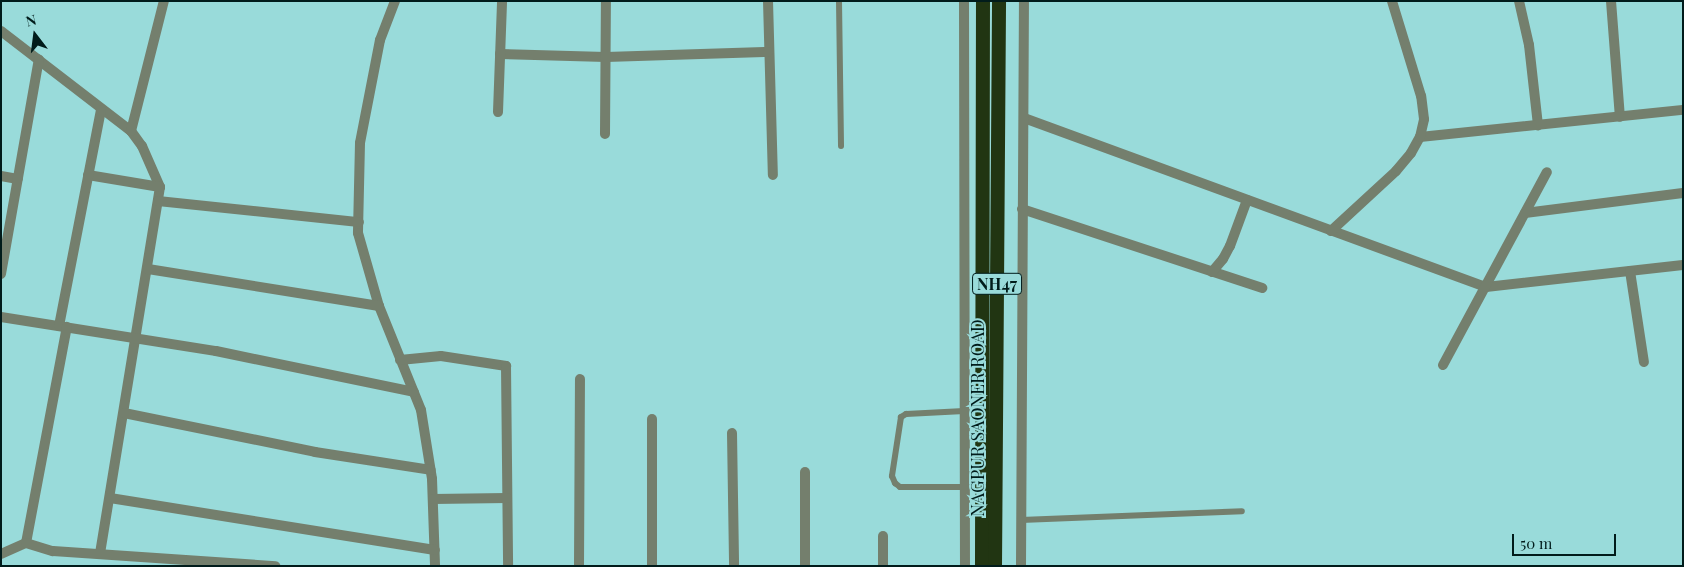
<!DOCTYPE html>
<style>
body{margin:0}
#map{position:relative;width:1684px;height:567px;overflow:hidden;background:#99dbda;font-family:"Playfair Display",serif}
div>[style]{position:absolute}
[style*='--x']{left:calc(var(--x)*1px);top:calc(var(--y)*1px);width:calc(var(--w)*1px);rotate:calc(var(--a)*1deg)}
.service>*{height:6px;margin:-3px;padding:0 3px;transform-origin:3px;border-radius:3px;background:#747f6d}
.minor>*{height:10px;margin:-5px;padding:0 5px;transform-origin:5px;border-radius:5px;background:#747f6d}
.tertiary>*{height:10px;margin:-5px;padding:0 5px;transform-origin:5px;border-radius:5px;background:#747f6d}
.trunk>*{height:14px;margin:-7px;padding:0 7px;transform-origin:7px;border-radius:7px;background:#213512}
span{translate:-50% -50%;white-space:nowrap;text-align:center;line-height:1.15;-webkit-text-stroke:4px #99dbda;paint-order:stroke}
.shield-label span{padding:1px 4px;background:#99dbda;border:1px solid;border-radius:4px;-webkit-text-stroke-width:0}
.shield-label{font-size:16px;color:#011c1b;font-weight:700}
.street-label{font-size:18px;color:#011c1b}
.frame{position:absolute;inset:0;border:2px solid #011c1b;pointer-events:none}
.north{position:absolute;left:10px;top:10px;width:50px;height:50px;-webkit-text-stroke:4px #99dbda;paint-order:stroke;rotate:345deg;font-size:14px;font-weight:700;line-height:20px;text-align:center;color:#011c1b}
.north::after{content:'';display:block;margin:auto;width:18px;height:22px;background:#011c1b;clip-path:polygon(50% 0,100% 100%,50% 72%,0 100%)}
.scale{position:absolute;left:1512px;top:534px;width:104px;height:22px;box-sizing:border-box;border:2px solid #011c1b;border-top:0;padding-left:6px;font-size:15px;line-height:18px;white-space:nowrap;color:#011c1b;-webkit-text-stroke:4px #99dbda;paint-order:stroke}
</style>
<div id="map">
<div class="service">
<i style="--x:839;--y:1;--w:145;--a:89.2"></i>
<i style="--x:964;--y:411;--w:58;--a:177"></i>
<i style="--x:906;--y:414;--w:6;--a:149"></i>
<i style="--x:901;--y:417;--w:60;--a:98.7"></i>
<i style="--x:892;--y:476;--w:8;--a:67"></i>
<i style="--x:895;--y:483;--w:6;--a:39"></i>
<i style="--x:900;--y:487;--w:65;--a:0"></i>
<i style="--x:1021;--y:520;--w:221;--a:-2.3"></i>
</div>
<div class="minor">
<i style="--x:395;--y:1;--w:42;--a:111"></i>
<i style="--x:380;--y:40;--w:105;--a:101"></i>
<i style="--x:360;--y:143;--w:90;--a:91.3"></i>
<i style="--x:358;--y:233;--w:76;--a:74"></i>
<i style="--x:379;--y:306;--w:112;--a:68"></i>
<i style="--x:421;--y:410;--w:70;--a:80.9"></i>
<i style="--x:432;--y:479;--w:87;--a:88"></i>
<i style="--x:768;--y:1;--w:174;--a:88.4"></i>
<i style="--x:1519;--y:1;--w:45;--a:77.2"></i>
<i style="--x:1529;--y:45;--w:81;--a:83.6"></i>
<i style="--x:1611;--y:1;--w:116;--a:85.6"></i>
<i style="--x:1;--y:31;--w:164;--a:37.6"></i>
<i style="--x:131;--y:131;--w:19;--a:54"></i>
<i style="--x:142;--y:146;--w:45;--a:66.3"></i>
<i style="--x:160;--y:187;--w:372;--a:99.3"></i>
<i style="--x:500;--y:54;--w:106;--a:1.6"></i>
<i style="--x:606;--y:57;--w:162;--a:-1.8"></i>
<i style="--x:498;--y:112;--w:111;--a:-87.9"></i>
<i style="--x:1024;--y:118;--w:492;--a:20.1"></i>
<i style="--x:1486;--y:287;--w:198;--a:-6.4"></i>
<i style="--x:131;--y:131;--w:134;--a:-75.8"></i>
<i style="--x:605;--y:134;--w:133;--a:-89.6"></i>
<i style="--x:1420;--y:137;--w:264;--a:-5.9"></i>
<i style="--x:88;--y:175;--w:73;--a:9.5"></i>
<i style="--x:1;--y:176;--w:17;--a:10"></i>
<i style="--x:158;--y:201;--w:202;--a:6"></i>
<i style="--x:1022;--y:209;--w:253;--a:18.2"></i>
<i style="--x:1525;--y:213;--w:159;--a:-7.2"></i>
<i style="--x:1331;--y:231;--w:88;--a:-42.7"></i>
<i style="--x:1396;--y:171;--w:23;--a:-50"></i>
<i style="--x:1411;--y:153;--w:18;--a:-61"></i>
<i style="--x:1420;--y:137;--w:18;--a:-77"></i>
<i style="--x:1424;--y:119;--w:23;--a:-97"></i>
<i style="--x:1421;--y:96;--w:99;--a:-107"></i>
<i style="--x:148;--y:269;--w:234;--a:9.1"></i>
<i style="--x:1630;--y:271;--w:92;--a:81.3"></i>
<i style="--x:1212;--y:272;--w:17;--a:-50"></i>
<i style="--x:1223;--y:259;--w:15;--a:-62"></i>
<i style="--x:1230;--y:246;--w:49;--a:-69.7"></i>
<i style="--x:1;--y:274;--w:218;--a:-80"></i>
<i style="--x:1;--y:317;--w:218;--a:9"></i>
<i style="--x:216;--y:351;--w:202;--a:11.7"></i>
<i style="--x:59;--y:326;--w:220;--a:-79"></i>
<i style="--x:400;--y:360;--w:41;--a:-5.6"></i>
<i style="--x:441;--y:356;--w:66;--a:8.7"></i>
<i style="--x:506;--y:366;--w:200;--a:89.4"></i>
<i style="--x:1443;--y:365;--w:219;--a:-61.7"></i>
<i style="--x:124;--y:413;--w:195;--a:11.5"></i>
<i style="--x:315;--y:452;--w:117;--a:8.8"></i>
<i style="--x:732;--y:433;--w:133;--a:89.1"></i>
<i style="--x:110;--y:498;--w:329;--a:9.1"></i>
<i style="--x:433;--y:499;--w:74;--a:-0.8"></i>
<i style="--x:883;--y:536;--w:30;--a:90"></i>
<i style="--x:26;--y:543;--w:220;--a:-79.3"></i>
<i style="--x:1;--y:554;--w:27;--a:-24"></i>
<i style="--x:26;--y:543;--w:28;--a:17"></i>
<i style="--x:53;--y:551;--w:223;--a:3.9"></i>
<i style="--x:579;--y:566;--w:187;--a:-89.7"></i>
<i style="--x:652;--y:566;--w:147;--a:-90"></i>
<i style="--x:805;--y:566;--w:94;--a:-90"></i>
</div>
<div class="tertiary">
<i style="--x:964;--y:1;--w:565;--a:89.9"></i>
<i style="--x:1021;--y:566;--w:565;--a:-89.7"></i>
</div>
<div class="trunk">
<i style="--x:982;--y:566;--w:565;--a:-89.9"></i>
<i style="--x:995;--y:566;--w:565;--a:-89.59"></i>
</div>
<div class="shield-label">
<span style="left:997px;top:284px">NH47</span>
</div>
<div class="street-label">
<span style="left:977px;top:418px;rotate:-90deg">NAGPUR SAONER ROAD</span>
</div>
<div class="frame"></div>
<div class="north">N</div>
<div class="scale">50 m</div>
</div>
